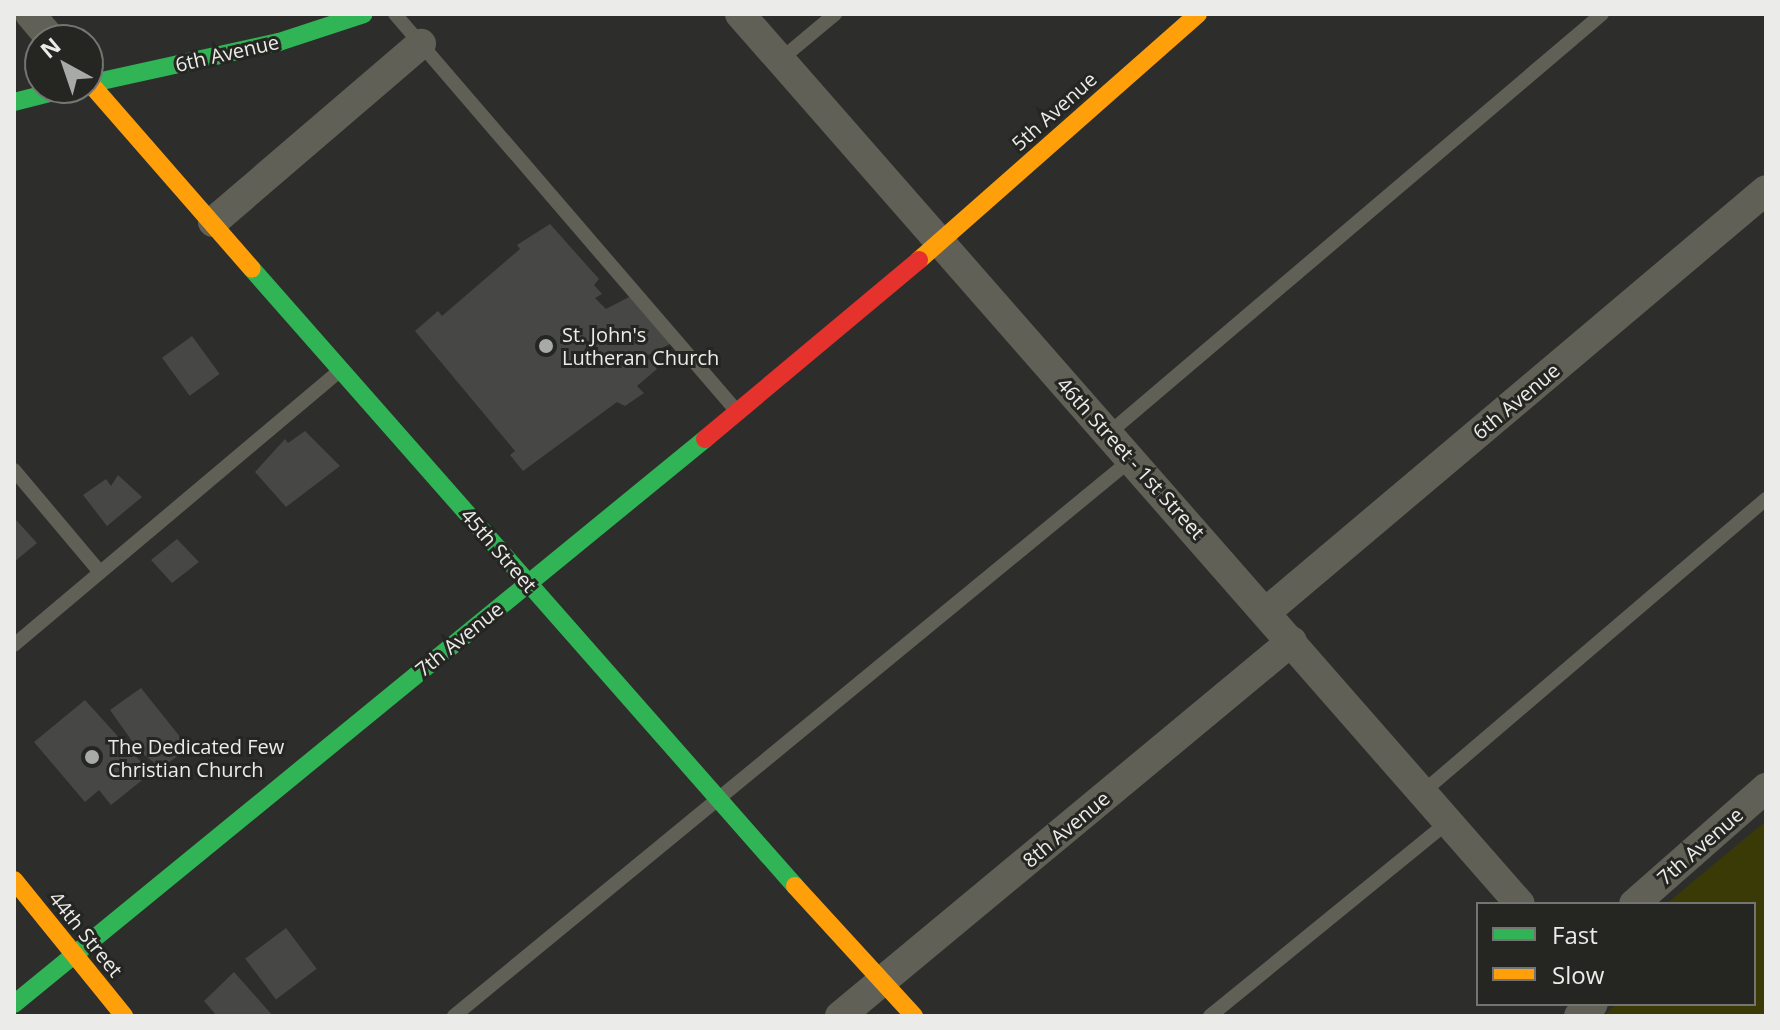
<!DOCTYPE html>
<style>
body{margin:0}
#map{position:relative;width:1780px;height:1030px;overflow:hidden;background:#2d2e2c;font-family:"Open Sans",sans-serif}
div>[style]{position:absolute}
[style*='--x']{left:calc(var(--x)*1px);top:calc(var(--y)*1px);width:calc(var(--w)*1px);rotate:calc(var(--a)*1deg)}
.green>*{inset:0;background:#393a06}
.building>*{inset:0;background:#474745;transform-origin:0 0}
.lane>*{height:14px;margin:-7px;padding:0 7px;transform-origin:7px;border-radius:7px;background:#606056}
.street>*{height:30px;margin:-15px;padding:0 15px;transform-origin:15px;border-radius:15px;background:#606056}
.fast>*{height:18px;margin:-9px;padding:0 9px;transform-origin:9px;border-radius:9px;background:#30b455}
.slow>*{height:18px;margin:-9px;padding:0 9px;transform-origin:9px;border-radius:9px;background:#ff9f0a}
.jam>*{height:18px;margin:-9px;padding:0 9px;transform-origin:9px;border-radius:9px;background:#e5322d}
.dots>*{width:22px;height:22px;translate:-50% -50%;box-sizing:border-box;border:4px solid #252522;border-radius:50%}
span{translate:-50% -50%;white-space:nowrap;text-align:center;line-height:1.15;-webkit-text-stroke:6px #252522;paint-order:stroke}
.street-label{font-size:20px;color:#ebece9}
.poi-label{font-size:20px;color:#ebece9}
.left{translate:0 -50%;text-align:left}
.frame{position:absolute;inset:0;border:16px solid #ebece9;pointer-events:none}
.legend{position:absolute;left:1476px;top:902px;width:280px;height:104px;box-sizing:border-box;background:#252522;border:2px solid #747572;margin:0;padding:10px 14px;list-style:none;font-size:24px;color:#ebece9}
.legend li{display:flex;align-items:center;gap:16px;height:40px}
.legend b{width:40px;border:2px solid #747572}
.north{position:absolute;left:24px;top:24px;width:80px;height:80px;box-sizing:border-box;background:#252522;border:2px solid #747572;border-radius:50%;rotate:320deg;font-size:22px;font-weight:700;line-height:32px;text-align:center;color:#ebece9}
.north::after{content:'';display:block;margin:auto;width:28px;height:36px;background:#a8aaa7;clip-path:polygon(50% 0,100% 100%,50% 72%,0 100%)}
</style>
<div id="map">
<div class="green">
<i style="clip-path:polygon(1766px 821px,1766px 1016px,1603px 1016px,1617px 1004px,1754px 1004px,1754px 904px,1666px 904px)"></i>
</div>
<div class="building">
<i style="clip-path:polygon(550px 224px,599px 279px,594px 285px,602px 294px,595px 298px,606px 309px,631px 296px,672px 343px,646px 356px,657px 369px,637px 386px,644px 393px,625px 406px,617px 402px,523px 471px,510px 455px,515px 451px,415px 331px,438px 311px,442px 316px,520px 249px,517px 245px)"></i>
<i style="left:192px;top:336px;width:47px;height:37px;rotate:54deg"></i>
<i style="clip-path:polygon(305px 431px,340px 466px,286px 507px,255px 472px,285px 439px,288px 443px)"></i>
<i style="clip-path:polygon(118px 475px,142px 497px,107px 526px,83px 495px,106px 479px,111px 486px)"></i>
<i style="clip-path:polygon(16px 520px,37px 543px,14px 562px,14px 522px)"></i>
<i style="clip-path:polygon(177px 539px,199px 562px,172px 583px,151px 560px)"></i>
<i style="clip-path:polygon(141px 688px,189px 748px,161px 768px,139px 751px,110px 710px)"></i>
<i style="clip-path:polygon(85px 700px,151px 773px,111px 805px,99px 790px,85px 802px,34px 742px)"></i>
<i style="left:286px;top:928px;width:51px;height:51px;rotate:53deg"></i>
<i style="clip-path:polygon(234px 972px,273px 1016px,217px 1016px,204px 1001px)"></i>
</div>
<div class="lane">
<i style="--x:395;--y:14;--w:520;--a:49.29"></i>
<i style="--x:780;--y:60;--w:72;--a:-39.9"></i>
<i style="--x:1109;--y:433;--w:647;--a:-40.36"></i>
<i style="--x:14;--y:470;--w:133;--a:49.9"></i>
<i style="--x:14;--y:645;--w:424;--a:-40.1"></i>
<i style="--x:1424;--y:791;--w:450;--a:-40.5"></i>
<i style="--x:454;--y:1016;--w:879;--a:-39.41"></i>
<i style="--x:1210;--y:1016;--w:310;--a:-39.2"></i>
</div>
<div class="street">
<i style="--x:30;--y:14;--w:34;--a:50"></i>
<i style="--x:740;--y:14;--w:1183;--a:48.77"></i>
<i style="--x:213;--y:222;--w:274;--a:-40.6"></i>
<i style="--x:1266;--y:612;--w:654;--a:-40.16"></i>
<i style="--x:1634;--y:904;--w:176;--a:-41.3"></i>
<i style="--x:840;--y:1016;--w:587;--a:-39.68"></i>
<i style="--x:1579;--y:1016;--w:18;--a:-41"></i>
</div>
<div class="fast">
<i style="--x:88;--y:84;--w:196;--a:-12.4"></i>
<i style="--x:279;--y:42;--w:89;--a:-18.2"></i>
<i style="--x:14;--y:102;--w:57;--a:-14.3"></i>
<i style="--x:252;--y:269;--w:822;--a:48.65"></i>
<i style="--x:14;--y:1004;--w:893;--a:-39.27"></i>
</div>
<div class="slow">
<i style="--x:88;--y:81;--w:249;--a:48.9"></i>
<i style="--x:919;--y:260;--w:372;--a:-41.4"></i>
<i style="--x:14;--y:880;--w:175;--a:51"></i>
<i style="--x:795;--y:886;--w:176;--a:47.5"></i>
</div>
<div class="jam">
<i style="--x:705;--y:439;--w:279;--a:-39.9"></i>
</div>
<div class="dots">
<i style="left:546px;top:346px;background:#a8aaa7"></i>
<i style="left:92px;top:757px;background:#a8aaa7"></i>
</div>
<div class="street-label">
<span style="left:227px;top:53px;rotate:-13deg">6th Avenue</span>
<span style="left:1054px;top:111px;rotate:-42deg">5th Avenue</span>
<span style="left:1516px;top:401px;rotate:-40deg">6th Avenue</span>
<span style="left:1131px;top:458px;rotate:48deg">46th Street - 1st Street</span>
<span style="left:499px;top:550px;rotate:49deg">45th Street</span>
<span style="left:459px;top:639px;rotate:-39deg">7th Avenue</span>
<span style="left:1066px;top:829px;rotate:-40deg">8th Avenue</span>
<span style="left:1700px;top:846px;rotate:-41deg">7th Avenue</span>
<span style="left:86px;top:934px;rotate:51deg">44th Street</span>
</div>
<div class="poi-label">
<span class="left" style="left:562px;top:346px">St. John's<br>Lutheran Church</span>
<span class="left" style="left:108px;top:758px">The Dedicated Few<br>Christian Church</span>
</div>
<div class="frame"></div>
<ul class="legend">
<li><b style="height:10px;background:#30b455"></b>Fast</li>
<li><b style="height:10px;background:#ff9f0a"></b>Slow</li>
</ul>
<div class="north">N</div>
</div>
